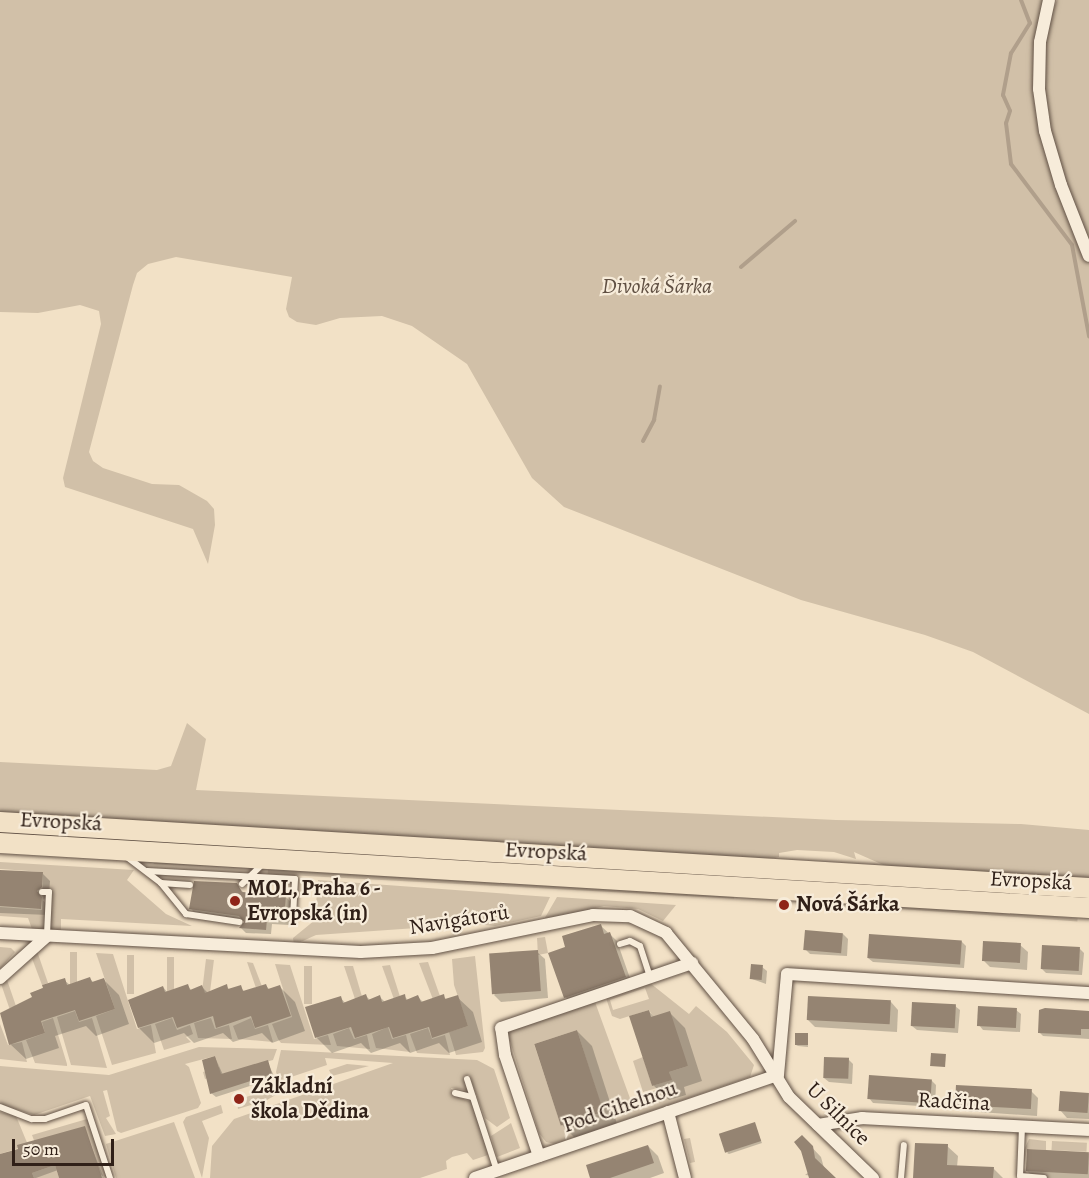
<!DOCTYPE html>
<meta charset="utf-8">
<style>
body{margin:0}
#map{position:relative;width:1089px;height:1178px;overflow:hidden;background:#f2e1c6;font-family:Alegreya,serif}
div>[style]{position:absolute}
[style*='--x']{left:calc(var(--x)*1px);top:calc(var(--y)*1px);width:calc(var(--w)*1px);rotate:calc(var(--a)*1deg)}
.green>*{inset:0;background:#d1c0a8;transform-origin:0 0}
.shadow>*{inset:0;background:#0003}
.stream>*{height:4px;margin:-2px;padding:0 2px;transform-origin:2px;border-radius:2px;background:#b09f8b}
.building>*{inset:0;background:#958472;transform-origin:0 0}
.roads{filter:drop-shadow(0 0 2px #605044) drop-shadow(0 0 2px #605044)}
.lane>*{height:6px;margin:-3px;padding:0 3px;transform-origin:3px;border-radius:3px;background:#f7ecda}
.street>*{height:12px;margin:-6px;padding:0 6px;transform-origin:6px;border-radius:6px;background:#f7ecda}
.primary>*{height:20px;margin:-10px;padding:0 10px;transform-origin:10px;border-radius:10px;background:#f2e1c6}
.dots>*{width:16px;height:16px;translate:-50% -50%;box-sizing:border-box;border:3px solid #f7ecda;border-radius:50%}
span{translate:-50% -50%;white-space:nowrap;text-align:center;line-height:1.15;-webkit-text-stroke:4.5px #f7ecda;paint-order:stroke}
.park-label{font-size:22px;color:#605043;font-style:italic}
.street-label{font-size:22px;color:#302018}
.poi-label{font-size:22px;color:#302018;font-weight:700}
.left{translate:0 -50%;text-align:left}
.scale{position:absolute;left:12px;top:1139px;width:102px;height:27px;box-sizing:border-box;border:3px solid #302018;border-top:0;padding-left:8px;font-size:18px;line-height:21px;white-space:nowrap;color:#302018;-webkit-text-stroke:4px #f7ecda;paint-order:stroke}
</style>
<div id="map">
<div class="green">
<i style="clip-path:polygon(0 0,1046px 0,1034px 41px,1033px 91px,1038px 116px,1050px 117px,1045px 98px,1045px 42px,1052px 13px,1057px 0,1089px 0,1089px 714px,973px 652px,925px 635px,801px 600px,564px 507px,532px 478px,467px 364px,412px 326px,382px 316px,340px 318px,316px 325px,297px 322px,289px 317px,286px 309px,292px 277px,176px 257px,148px 264px,137px 273px,133px 285px,89px 452px,93px 461px,103px 468px,152px 484px,179px 485px,207px 501px,214px 509px,215px 525px,208px 564px,193px 529px,65px 487px,63px 478px,101px 324px,99px 311px,80px 305px,38px 313px,0 312px)"></i>
<i style="clip-path:polygon(187px 723px,206px 739px,196px 790px,836px 820px,1021px 824px,1089px 830px,1089px 879px,888px 867px,854px 852px,856px 859px,834px 852px,797px 850px,779px 853px,779px 857px,764px 860px,0 814px,0 762px,157px 770px,171px 766px)"></i>
<i style="left:0;top:830px;width:881px;height:5px;rotate:3deg"></i>
<i style="clip-path:polygon(0 862px,134px 870px,127px 880px,166px 914px,192px 926px,61px 919px,61px 930px,32px 929px,28px 918px,0 916px,0 907px,42px 910px,43px 872px,0 869px)"></i>
<i style="clip-path:polygon(156px 862px,249px 867px,249px 868px,153px 864px)"></i>
<i style="left:268px;top:868px;width:467px;height:6px;rotate:3deg"></i>
<i style="clip-path:polygon(318px 880px,550px 897px,541px 916px,495px 926px,474px 924px,316px 935px,294px 945px,293px 938px,326px 911px,315px 917px)"></i>
<i style="clip-path:polygon(557px 897px,676px 905px,663px 921px,638px 909px,604px 906px,543px 921px)"></i>
<i style="clip-path:polygon(815px 901px,878px 905px,877px 908px)"></i>
<i style="left:886px;top:905px;width:192px;height:3px;rotate:4deg"></i>
<i style="clip-path:polygon(545px 937px,548px 953px,538px 955px,537px 938px)"></i>
<i style="clip-path:polygon(0 947px,11px 948px,15px 952px,0 969px)"></i>
<i style="clip-path:polygon(37px 951px,48px 983px,42px 985px,30px 953px)"></i>
<i style="left:70px;top:952px;width:7px;height:35px"></i>
<i style="clip-path:polygon(96px 953px,113px 954px,137px 1029px,151px 1025px,156px 1053px,112px 1065px,96px 1016px,115px 1009px)"></i>
<i style="left:127px;top:955px;width:7px;height:39px"></i>
<i style="clip-path:polygon(475px 956px,485px 1048px,483px 1052px,456px 1055px,449px 1032px,468px 1026px,454px 985px,452px 959px)"></i>
<i style="left:167px;top:957px;width:7px;height:37px"></i>
<i style="left:206px;top:959px;width:8px;height:35px;rotate:7deg"></i>
<i style="clip-path:polygon(247px 962px,253px 963px,263px 989px,257px 991px)"></i>
<i style="clip-path:polygon(428px 962px,441px 999px,434px 1002px,419px 963px)"></i>
<i style="clip-path:polygon(275px 964px,290px 965px,314px 1039px,328px 1035px,331px 1045px,281px 1043px,278px 1039px,272px 1024px,292px 1017px)"></i>
<i style="clip-path:polygon(390px 965px,401px 1000px,395px 1002px,382px 966px)"></i>
<i style="left:304px;top:966px;width:8px;height:38px"></i>
<i style="clip-path:polygon(344px 966px,353px 966px,363px 1000px,356px 1002px)"></i>
<i style="left:6px;top:977px;width:31px;height:7px;rotate:71deg"></i>
<i style="clip-path:polygon(evenodd,650px 983px,689px 1014px,696px 1006px,727px 1032px,754px 1065px,750px 1077px,555px 1144px,546px 1142px,539px 1133px,508px 1035px,513px 1029px,595px 1002px,631px 1101px,664px 1086px,643px 1092px,633px 1061px,643px 1057px,652px 1086px,671px 1080px,669px 1072px,688px 1066px,649px 1010px,620px 1019px,612px 1016px,606px 998px,650px 983px,645px 988px,649px 999px,613px 1010px,610px 1000px,645px 988px,650px 983px,577px 1030px,603px 1112px,561px 1126px,534px 1044px,577px 1030px)"></i>
<i style="clip-path:polygon(75px 1011px,79px 1022px,92px 1018px,107px 1068px,71px 1065px,57px 1017px)"></i>
<i style="clip-path:polygon(53px 1018px,67px 1064px,67px 1066px,35px 1063px,26px 1040px,45px 1033px,42px 1022px)"></i>
<i style="clip-path:polygon(172px 1018px,177px 1030px,190px 1025px,193px 1034px,186px 1037px,191px 1042px,164px 1050px,155px 1024px)"></i>
<i style="clip-path:polygon(211px 1018px,215px 1029px,229px 1025px,232px 1039px,198px 1038px,194px 1023px)"></i>
<i style="clip-path:polygon(251px 1018px,255px 1029px,268px 1025px,273px 1042px,238px 1039px,233px 1026px)"></i>
<i style="clip-path:polygon(0 1024px,8px 1045px,22px 1042px,27px 1062px,0 1059px)"></i>
<i style="clip-path:polygon(388px 1027px,392px 1039px,406px 1035px,410px 1052px,376px 1048px,372px 1034px)"></i>
<i style="clip-path:polygon(349px 1028px,354px 1039px,367px 1035px,370px 1049px,337px 1046px,333px 1034px)"></i>
<i style="clip-path:polygon(428px 1028px,432px 1039px,445px 1035px,450px 1055px,417px 1053px,410px 1034px)"></i>
<i style="clip-path:polygon(199px 1047px,277px 1049px,273px 1060px,205px 1079px,203px 1072px,219px 1067px,215px 1056px,185px 1064px,189px 1067px,201px 1103px,198px 1108px,121px 1133px,117px 1131px,107px 1090px,103px 1091px,110px 1116px,106px 1118px,116px 1134px,105px 1136px,90px 1096px,34px 1115px,0 1104px,0 1066px,109px 1075px)"></i>
<i style="clip-path:polygon(281px 1050px,477px 1060px,494px 1069px,510px 1118px,497px 1127px,485px 1118px,469px 1075px,464px 1077px,467px 1090px,451px 1088px,455px 1096px,474px 1103px,488px 1155px,473px 1160px,467px 1153px,452px 1157px,446px 1161px,447px 1169px,420px 1178px,210px 1178px,212px 1146px,234px 1119px,393px 1063px,325px 1058px,327px 1065px,279px 1081px,276px 1072px)"></i>
<i style="clip-path:polygon(347px 1064px,369px 1066px,332px 1076px,329px 1070px)"></i>
<i style="clip-path:polygon(277px 1087px,279px 1093px,267px 1100px,238px 1109px,237px 1100px)"></i>
<i style="clip-path:polygon(221px 1105px,223px 1113px,202px 1121px,209px 1138px,202px 1178px,183px 1122px,186px 1117px)"></i>
<i style="clip-path:polygon(0 1112px,16px 1116px,28px 1145px,0 1154px)"></i>
<i style="clip-path:polygon(87px 1119px,89px 1121px,107px 1178px,35px 1143px,32px 1135px)"></i>
<i style="clip-path:polygon(174px 1122px,195px 1178px,116px 1178px,106px 1144px)"></i>
<i style="clip-path:polygon(511px 1123px,520px 1148px,497px 1157px,491px 1136px)"></i>
<i style="clip-path:polygon(690px 1138px,695px 1162px,690px 1163px,684px 1139px)"></i>
<i style="clip-path:polygon(1029px 1139px,1046px 1141px,1046px 1150px,1027px 1149px,1023px 1171px,1024px 1150px)"></i>
<i style="left:1052px;top:1141px;width:35px;height:9px;rotate:3deg"></i>
<i style="clip-path:polygon(55px 1165px,59px 1178px,34px 1178px,32px 1173px)"></i>
</div>
<div class="shadow">
<i style="clip-path:polygon(0 871px,42px 873px,50px 881px,49px 894px,43px 900px,48px 906px,48px 915px,0 913px)"></i>
<i style="clip-path:polygon(236px 885px,244px 893px,286px 897px,291px 902px,289px 925px,272px 924px,271px 934px,246px 933px,241px 928px,247px 921px,196px 914px,191px 909px)"></i>
<i style="clip-path:polygon(600px 925px,617px 941px,632px 984px,572px 1004px,565px 997px)"></i>
<i style="clip-path:polygon(843px 934px,848px 939px,847px 956px,810px 954px,805px 949px)"></i>
<i style="clip-path:polygon(961px 941px,966px 946px,964px 968px,873px 962px,868px 958px)"></i>
<i style="clip-path:polygon(1020px 945px,1028px 952px,1027px 970px,990px 967px,983px 960px)"></i>
<i style="clip-path:polygon(1079px 948px,1084px 953px,1082px 975px,1046px 973px,1041px 968px)"></i>
<i style="clip-path:polygon(537px 952px,545px 959px,548px 998px,501px 1002px,494px 995px)"></i>
<i style="clip-path:polygon(762px 967px,767px 971px,766px 984px,752px 979px)"></i>
<i style="clip-path:polygon(90px 979px,94px 983px,104px 980px,119px 995px,129px 1024px,96px 1036px,86px 1026px,55px 1036px,59px 1048px,26px 1059px,10px 1044px,34px 998px,32px 993px,53px 983px,64px 980px,70px 985px)"></i>
<i style="clip-path:polygon(188px 986px,192px 991px,202px 987px,208px 993px,226px 986px,230px 990px,240px 987px,245px 992px,266px 986px,270px 990px,280px 987px,295px 1002px,305px 1031px,272px 1043px,262px 1033px,233px 1042px,223px 1033px,194px 1043px,184px 1033px,154px 1043px,139px 1028px,163px 987px,168px 993px)"></i>
<i style="clip-path:polygon(366px 996px,370px 1000px,380px 997px,385px 1002px,404px 996px,408px 1000px,418px 997px,423px 1002px,443px 996px,447px 1000px,457px 997px,473px 1012px,482px 1042px,449px 1053px,439px 1043px,410px 1053px,400px 1043px,371px 1053px,361px 1043px,332px 1053px,317px 1038px,307px 1008px,340px 997px,346px 1004px)"></i>
<i style="clip-path:polygon(891px 1002px,898px 1010px,897px 1032px,815px 1027px,808px 1020px)"></i>
<i style="clip-path:polygon(955px 1006px,960px 1010px,958px 1033px,917px 1030px,912px 1026px)"></i>
<i style="clip-path:polygon(1016px 1010px,1021px 1014px,1020px 1032px,983px 1030px,979px 1025px)"></i>
<i style="clip-path:polygon(649px 1011px,655px 1018px,670px 1013px,685px 1028px,702px 1081px,684px 1087px,686px 1095px,669px 1100px,653px 1085px)"></i>
<i style="clip-path:polygon(1089px 1014px,1089px 1039px,1043px 1036px,1039px 1032px)"></i>
<i style="clip-path:polygon(577px 1031px,592px 1046px,618px 1127px,577px 1140px,562px 1125px)"></i>
<i style="clip-path:polygon(807px 1035px,808px 1047px,798px 1046px,796px 1045px)"></i>
<i style="clip-path:polygon(215px 1057px,223px 1075px,267px 1061px,275px 1078px,216px 1097px,211px 1093px)"></i>
<i style="clip-path:polygon(848px 1059px,853px 1064px,852px 1084px,829px 1082px,824px 1078px)"></i>
<i style="clip-path:polygon(931px 1080px,936px 1085px,935px 1107px,873px 1103px,869px 1098px)"></i>
<i style="clip-path:polygon(1031px 1091px,1038px 1098px,1037px 1116px,964px 1111px,957px 1104px)"></i>
<i style="clip-path:polygon(1089px 1094px,1089px 1119px,1067px 1118px,1060px 1110px)"></i>
<i style="clip-path:polygon(754px 1124px,762px 1143px,729px 1154px,727px 1153px)"></i>
<i style="clip-path:polygon(84px 1128px,104px 1178px,61px 1178px,58px 1170px,36px 1178px,0 1178px,0 1166px)"></i>
<i style="clip-path:polygon(802px 1137px,821px 1157px,824px 1168px,834px 1178px,805px 1175px,809px 1172px)"></i>
<i style="clip-path:polygon(648px 1146px,658px 1156px,664px 1173px,650px 1178px,592px 1178px)"></i>
<i style="clip-path:polygon(947px 1146px,958px 1156px,957px 1167px,993px 1168px,1003px 1178px,915px 1178px)"></i>
<i style="clip-path:polygon(1089px 1154px,1089px 1178px,1034px 1178px,1027px 1171px)"></i>
</div>
<div class="stream">
<i style="--x:1021;--y:0;--w:25;--a:69"></i>
<i style="--x:1030;--y:23;--w:36;--a:122"></i>
<i style="--x:1011;--y:53;--w:43;--a:100.8"></i>
<i style="--x:1003;--y:95;--w:17;--a:66"></i>
<i style="--x:1010;--y:111;--w:13;--a:108"></i>
<i style="--x:1006;--y:123;--w:41;--a:83"></i>
<i style="--x:1011;--y:164;--w:101;--a:53"></i>
<i style="--x:1072;--y:245;--w:93;--a:79.4"></i>
<i style="--x:741;--y:267;--w:71;--a:-40.4"></i>
<i style="--x:643;--y:441;--w:24;--a:-62"></i>
<i style="--x:654;--y:420;--w:34;--a:-80"></i>
</div>
<div class="building">
<i style="clip-path:polygon(0 870px,43px 872px,42px 887px,37px 891px,42px 897px,41px 909px,0 906px)"></i>
<i style="clip-path:polygon(194px 881px,237px 883px,242px 892px,286px 895px,284px 920px,267px 919px,266px 930px,239px 928px,244px 922px,239px 916px,189px 909px)"></i>
<i style="clip-path:polygon(601px 924px,604px 934px,610px 932px,626px 977px,564px 998px,548px 953px,565px 947px,562px 936px)"></i>
<i style="left:805px;top:930px;width:38px;height:20px;rotate:5deg"></i>
<i style="left:869px;top:934px;width:93px;height:24px;rotate:4deg"></i>
<i style="left:983px;top:941px;width:38px;height:20px;rotate:3deg"></i>
<i style="left:1042px;top:945px;width:38px;height:24px;rotate:3deg"></i>
<i style="left:538px;top:950px;width:41px;height:49px;rotate:86deg"></i>
<i style="left:751px;top:964px;width:12px;height:15px;rotate:5deg"></i>
<i style="clip-path:polygon(90px 977px,92px 982px,104px 978px,115px 1009px,79px 1021px,75px 1010px,41px 1021px,45px 1033px,9px 1045px,0 1013px,32px 997px,30px 993px,43px 988px,42px 985px,65px 978px,67px 985px)"></i>
<i style="clip-path:polygon(188px 984px,190px 990px,202px 985px,205px 993px,227px 984px,228px 989px,241px 985px,243px 991px,266px 984px,268px 989px,280px 985px,291px 1016px,255px 1028px,251px 1016px,216px 1028px,213px 1016px,177px 1028px,173px 1017px,138px 1028px,128px 1000px,163px 986px,165px 992px)"></i>
<i style="clip-path:polygon(366px 994px,368px 1000px,380px 995px,382px 1002px,405px 994px,406px 1000px,418px 995px,421px 1002px,444px 994px,445px 999px,458px 995px,468px 1026px,432px 1038px,429px 1027px,393px 1038px,389px 1027px,355px 1038px,351px 1027px,315px 1038px,305px 1007px,341px 996px,343px 1003px)"></i>
<i style="left:808px;top:996px;width:83px;height:24px;rotate:3deg"></i>
<i style="left:912px;top:1002px;width:44px;height:24px;rotate:3deg"></i>
<i style="left:978px;top:1006px;width:39px;height:20px;rotate:3deg"></i>
<i style="clip-path:polygon(1045px 1008px,1089px 1011px,1089px 1029px,1081px 1029px,1081px 1035px,1038px 1033px,1039px 1010px)"></i>
<i style="clip-path:polygon(649px 1010px,651px 1017px,670px 1011px,688px 1066px,669px 1072px,672px 1080px,652px 1086px,629px 1016px)"></i>
<i style="left:577px;top:1030px;width:86px;height:45px;rotate:72deg"></i>
<i style="left:795px;top:1033px;width:13px;height:12px"></i>
<i style="left:931px;top:1053px;width:15px;height:13px;rotate:4deg"></i>
<i style="clip-path:polygon(215px 1056px,221px 1074px,268px 1060px,272px 1074px,210px 1094px,202px 1060px)"></i>
<i style="left:824px;top:1057px;width:25px;height:21px;rotate:2deg"></i>
<i style="left:869px;top:1075px;width:63px;height:24px;rotate:4deg"></i>
<i style="left:956px;top:1085px;width:76px;height:20px;rotate:3deg"></i>
<i style="left:1060px;top:1091px;width:29px;height:20px;rotate:4deg"></i>
<i style="left:755px;top:1122px;width:20px;height:38px;rotate:72deg"></i>
<i style="clip-path:polygon(85px 1126px,102px 1178px,59px 1178px,55px 1165px,32px 1173px,34px 1178px,0 1178px,0 1154px,18px 1149px,17px 1145px)"></i>
<i style="clip-path:polygon(802px 1135px,813px 1146px,815px 1158px,836px 1178px,809px 1178px,801px 1151px,794px 1142px)"></i>
<i style="clip-path:polygon(915px 1143px,948px 1144px,947px 1165px,994px 1167px,993px 1178px,913px 1178px)"></i>
<i style="clip-path:polygon(648px 1145px,654px 1163px,610px 1178px,590px 1178px,586px 1165px)"></i>
<i style="left:1027px;top:1149px;width:62px;height:22px;rotate:3deg"></i>
</div>
<div class="roads">
<div class="lane">
<i style="--x:127;--y:857;--w:43;--a:37.4"></i>
<i style="--x:161;--y:883;--w:29;--a:4"></i>
<i style="--x:147;--y:871;--w:148;--a:3.1"></i>
<i style="--x:295;--y:879;--w:39;--a:93"></i>
<i style="--x:161;--y:883;--w:40;--a:51"></i>
<i style="--x:186;--y:914;--w:54;--a:8.6"></i>
<i style="--x:242;--y:884;--w:29;--a:-44"></i>
<i style="--x:42;--y:892;--w:7;--a:0"></i>
<i style="--x:49;--y:892;--w:43;--a:92.7"></i>
<i style="--x:620;--y:944;--w:10;--a:-17"></i>
<i style="--x:630;--y:941;--w:11;--a:27"></i>
<i style="--x:640;--y:946;--w:33;--a:72"></i>
<i style="--x:467;--y:1079;--w:97;--a:71.9"></i>
<i style="--x:455;--y:1093;--w:18;--a:13"></i>
<i style="--x:0;--y:1107;--w:34;--a:21"></i>
<i style="--x:32;--y:1119;--w:13;--a:0"></i>
<i style="--x:45;--y:1119;--w:43;--a:-18.9"></i>
<i style="--x:86;--y:1105;--w:77;--a:71.8"></i>
<i style="--x:1022;--y:1127;--w:49;--a:92.3"></i>
<i style="--x:1020;--y:1176;--w:24;--a:5"></i>
<i style="--x:901;--y:1178;--w:33;--a:-85"></i>
</div>
<div class="street">
<i style="--x:1049;--y:0;--w:43;--a:102.1"></i>
<i style="--x:1040;--y:42;--w:47;--a:91.2"></i>
<i style="--x:1039;--y:89;--w:42;--a:81.9"></i>
<i style="--x:1045;--y:131;--w:56;--a:73.5"></i>
<i style="--x:1061;--y:185;--w:76;--a:68.5"></i>
<i style="--x:0;--y:933;--w:361;--a:3"></i>
<i style="--x:361;--y:952;--w:71;--a:-3.2"></i>
<i style="--x:432;--y:948;--w:164;--a:-11.6"></i>
<i style="--x:593;--y:915;--w:37;--a:2"></i>
<i style="--x:630;--y:916;--w:40;--a:25"></i>
<i style="--x:666;--y:933;--w:137;--a:50.6"></i>
<i style="--x:753;--y:1039;--w:68;--a:58.2"></i>
<i style="--x:789;--y:1097;--w:117;--a:44"></i>
<i style="--x:0;--y:978;--w:63;--a:-41.8"></i>
<i style="--x:778;--y:1075;--w:101;--a:-84.9"></i>
<i style="--x:787;--y:974;--w:303;--a:3.6"></i>
<i style="--x:668;--y:1112;--w:68;--a:75.6"></i>
<i style="--x:818;--y:1125;--w:45;--a:-9"></i>
<i style="--x:862;--y:1118;--w:227;--a:3"></i>
<i style="--x:539;--y:1156;--w:107;--a:-108.6"></i>
<i style="--x:505;--y:1055;--w:27;--a:-98"></i>
<i style="--x:501;--y:1028;--w:202;--a:-18.8"></i>
<i style="--x:475;--y:1178;--w:320;--a:-18.8"></i>
</div>
<div class="primary">
<i style="--x:0;--y:822;--w:1091;--a:3.47"></i>
<i style="--x:0;--y:843;--w:1091;--a:3.42"></i>
</div>
</div>
<div class="dots">
<i style="left:235px;top:901px;background:#8f2418"></i>
<i style="left:784px;top:905px;background:#8f2418"></i>
<i style="left:239px;top:1099px;background:#8f2418"></i>
</div>
<div class="park-label">
<span style="left:657px;top:287px">Divoká Šárka</span>
</div>
<div class="street-label">
<span style="left:61px;top:822px;rotate:3deg">Evropská</span>
<span style="left:546px;top:852px;rotate:3deg">Evropská</span>
<span style="left:1031px;top:881px;rotate:3deg">Evropská</span>
<span style="left:459px;top:920px;rotate:-9deg">Navigátorů</span>
<span style="left:954px;top:1102px;rotate:3deg">Radčina</span>
<span style="left:620px;top:1107px;rotate:-19deg">Pod Cihelnou</span>
<span style="left:838px;top:1114px;rotate:45deg">U Silnice</span>
</div>
<div class="poi-label">
<span class="left" style="left:247px;top:901px">MOL, Praha 6 -<br>Evropská (in)</span>
<span class="left" style="left:796px;top:905px">Nová Šárka</span>
<span class="left" style="left:251px;top:1099px">Základní<br>škola Dědina</span>
</div>
<div class="scale">50 m</div>
</div>
